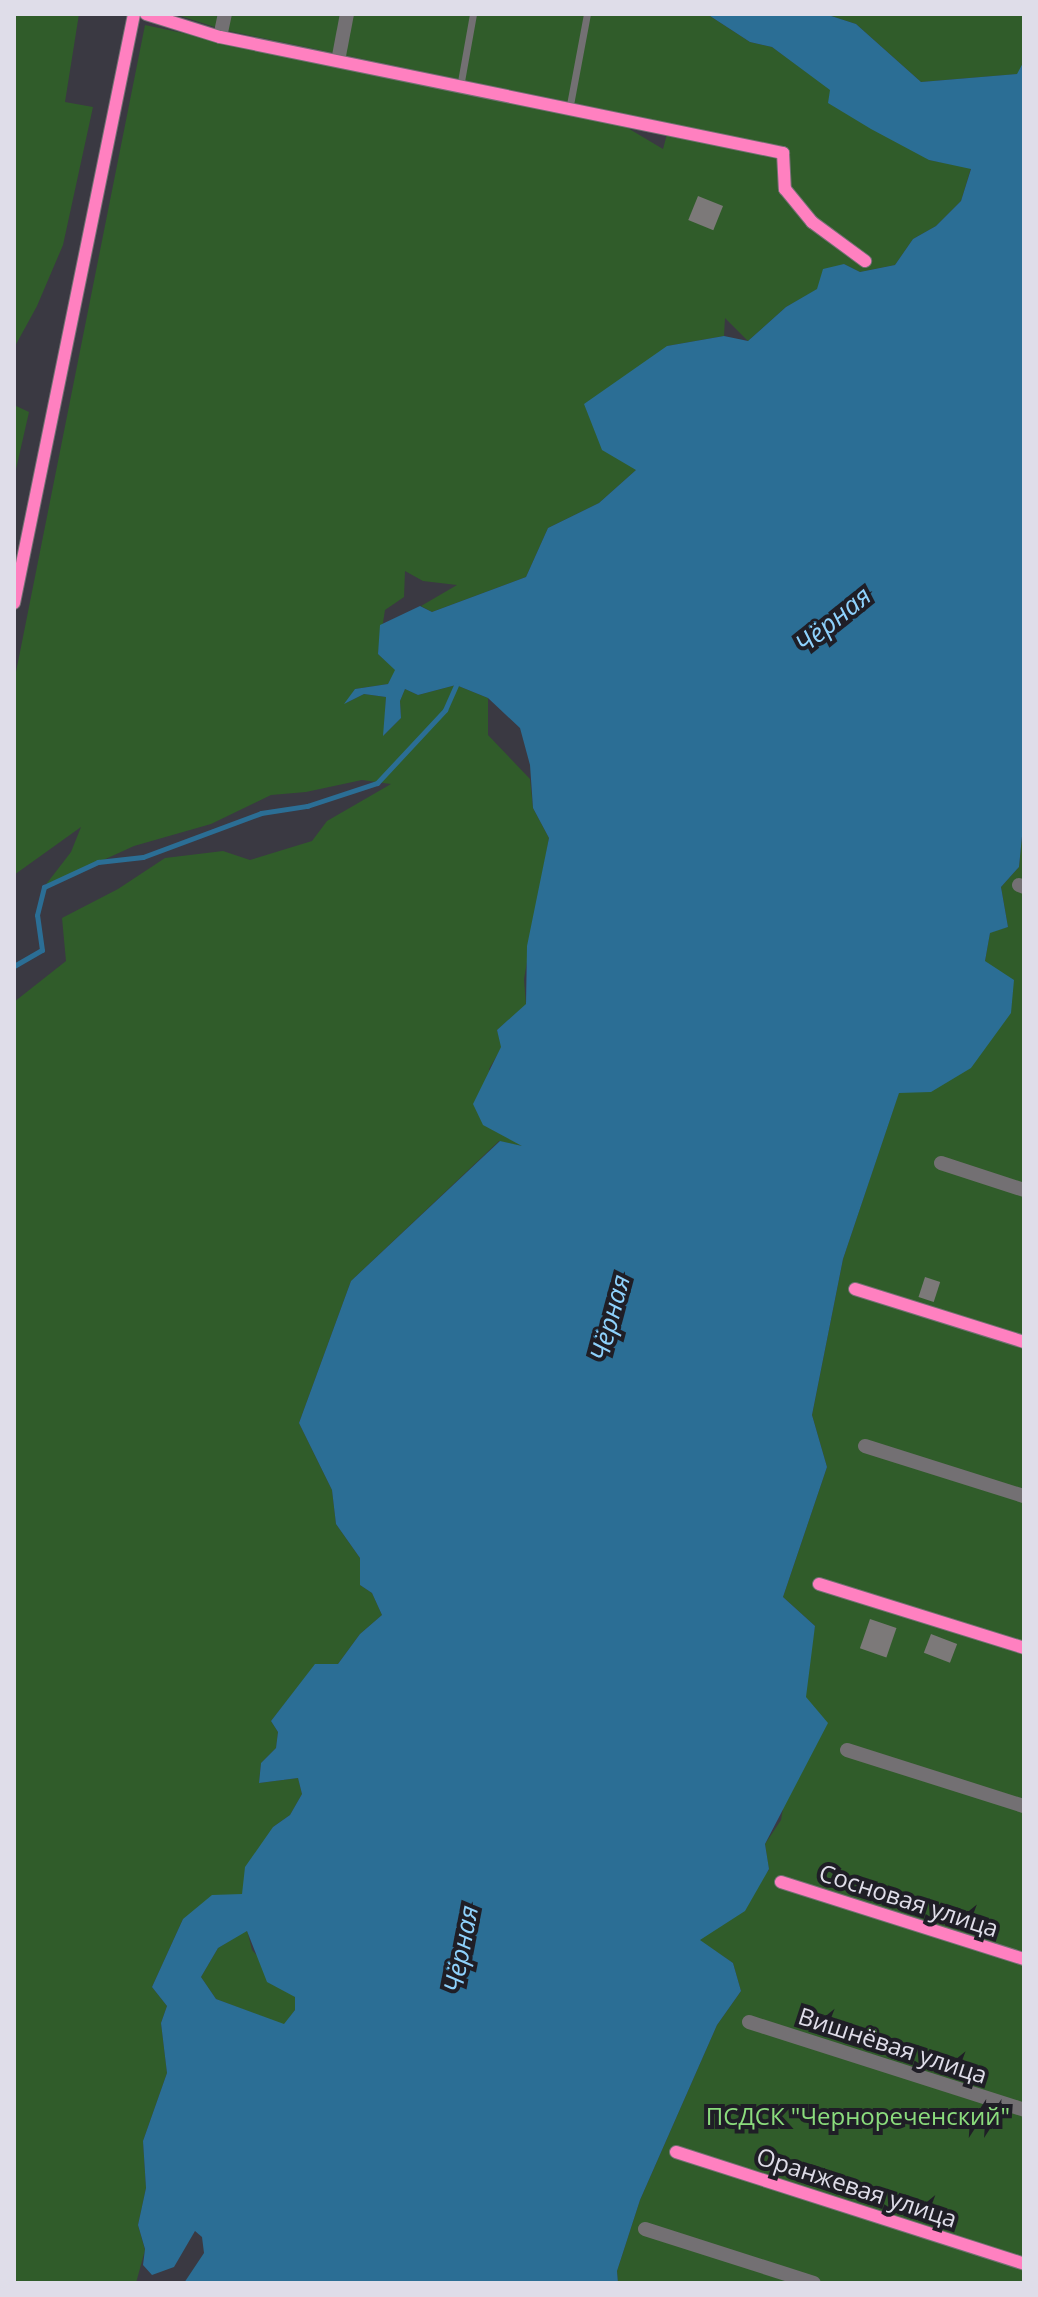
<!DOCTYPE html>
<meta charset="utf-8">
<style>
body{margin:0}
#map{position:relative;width:1038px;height:2297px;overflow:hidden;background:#3a3942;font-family:"Open Sans",sans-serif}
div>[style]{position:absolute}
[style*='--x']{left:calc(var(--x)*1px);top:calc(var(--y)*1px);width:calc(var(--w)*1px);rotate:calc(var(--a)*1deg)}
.green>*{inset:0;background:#305c2a}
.water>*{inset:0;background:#2b6e95}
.stream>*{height:5px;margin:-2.5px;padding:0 2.5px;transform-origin:2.5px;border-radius:2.5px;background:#2b6e95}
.building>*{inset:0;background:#7c7979;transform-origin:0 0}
.service>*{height:7px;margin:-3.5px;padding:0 3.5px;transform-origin:3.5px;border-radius:3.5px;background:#737073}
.minor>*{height:14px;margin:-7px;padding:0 7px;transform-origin:7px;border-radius:7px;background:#737073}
.cycleway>*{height:12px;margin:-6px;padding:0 6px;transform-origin:6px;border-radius:6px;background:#ff80c0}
span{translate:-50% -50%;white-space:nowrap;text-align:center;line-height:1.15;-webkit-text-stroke:8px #1f1e26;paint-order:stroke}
.street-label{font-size:24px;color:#dfdde9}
.park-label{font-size:24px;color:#8bdc7d}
.water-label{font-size:26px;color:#8fd2fd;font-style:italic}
.frame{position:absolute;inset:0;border:16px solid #dfdde9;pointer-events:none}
</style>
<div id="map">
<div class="green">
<i style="clip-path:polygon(14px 14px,79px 14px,65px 102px,93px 107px,63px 245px,37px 306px,14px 348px)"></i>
<i style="clip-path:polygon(174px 14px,707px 14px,750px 42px,772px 47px,929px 160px,971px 168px,961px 201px,936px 226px,913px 239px,895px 265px,860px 272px,844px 264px,818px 289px,786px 307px,748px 341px,725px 318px,724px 336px,667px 346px,636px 470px,599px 503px,548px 528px,526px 577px,432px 612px,421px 606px,457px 585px,423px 581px,405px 571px,404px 597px,385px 610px,378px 654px,396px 670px,388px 684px,355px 689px,346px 703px,364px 694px,386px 697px,384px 735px,401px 718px,400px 701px,405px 689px,418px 695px,456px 685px,488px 698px,488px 735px,530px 779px,533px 808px,549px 838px,524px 979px,526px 1005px,497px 1030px,502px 1047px,489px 1069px,526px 1147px,499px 1141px,351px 1281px,299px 1423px,332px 1490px,336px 1524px,360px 1558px,360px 1585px,372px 1593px,382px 1615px,360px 1634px,338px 1664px,315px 1665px,271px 1721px,278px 1732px,276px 1748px,261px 1763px,259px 1783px,298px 1778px,302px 1794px,290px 1815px,273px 1827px,242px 1894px,183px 1919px,152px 1987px,167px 2006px,161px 2023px,167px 2073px,143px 2141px,146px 2188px,138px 2225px,145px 2250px,136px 2283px,14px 2283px,14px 1002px,66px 961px,62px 918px,118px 889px,165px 858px,223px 851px,250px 860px,312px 841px,327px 821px,391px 784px,362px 780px,306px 792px,271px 795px,211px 824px,134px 846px,44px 887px,71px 852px,81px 827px,14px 875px,14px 682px,145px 25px,626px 127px,663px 149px,670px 123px,224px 30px)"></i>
<i style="clip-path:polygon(825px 14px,1024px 14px,1024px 61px,1018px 74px,921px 82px,856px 24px)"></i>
<i style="clip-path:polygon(14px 405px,29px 412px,14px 478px)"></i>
<i style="clip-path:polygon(1024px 816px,1024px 2283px,618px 2283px,617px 2271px,640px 2200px,717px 2025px,741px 1991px,733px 1963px,699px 1940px,769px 1870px,765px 1844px,781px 1820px,815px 1626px,783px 1597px,827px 1467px,812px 1415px,843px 1259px,899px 1092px,931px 1092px,985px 961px,990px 932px,1008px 927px,1001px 887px,1019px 867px)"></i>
<i style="clip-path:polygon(247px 1930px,252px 1950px,295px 1997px,295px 2010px,284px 2025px,216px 1999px,201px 1977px,218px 1948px)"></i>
</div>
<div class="water">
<i style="clip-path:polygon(evenodd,707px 14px,825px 14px,856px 24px,921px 82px,1017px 74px,1024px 61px,1024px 816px,1019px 867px,1001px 887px,1008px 927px,990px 933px,985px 961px,1014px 980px,1011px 1013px,971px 1068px,931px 1092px,899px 1093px,843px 1259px,812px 1415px,827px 1467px,783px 1597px,815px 1626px,806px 1697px,828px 1723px,765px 1844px,769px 1869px,745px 1911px,700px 1940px,733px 1963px,741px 1991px,717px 2025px,640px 2200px,617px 2271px,618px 2283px,184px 2283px,204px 2253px,202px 2237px,195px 2231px,174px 2267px,152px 2275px,143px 2265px,145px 2249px,138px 2225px,146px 2188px,143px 2141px,167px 2073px,161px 2023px,167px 2006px,152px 1987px,183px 1919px,212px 1895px,242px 1894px,245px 1867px,273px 1827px,290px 1815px,302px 1794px,298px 1778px,259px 1783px,261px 1763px,276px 1748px,278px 1732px,271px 1721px,315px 1664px,338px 1664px,360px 1634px,382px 1615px,372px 1593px,360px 1585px,360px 1558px,336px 1524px,332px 1490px,299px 1423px,351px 1281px,500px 1141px,522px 1146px,483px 1125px,473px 1104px,501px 1047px,497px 1030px,526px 1004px,527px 946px,549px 838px,533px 808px,530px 765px,520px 728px,488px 698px,456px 685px,418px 695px,405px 689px,400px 701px,401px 718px,383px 736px,386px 697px,364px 694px,344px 704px,355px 689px,388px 684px,395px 670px,378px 654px,380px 625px,420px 606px,432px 612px,526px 577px,548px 528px,599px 503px,636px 470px,602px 450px,584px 404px,667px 346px,724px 336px,748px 341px,786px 307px,817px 289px,823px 269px,844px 264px,860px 272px,895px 265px,913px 239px,936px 226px,961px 201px,971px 169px,929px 160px,871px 129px,828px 103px,830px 90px,772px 47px,750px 42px,707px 14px,247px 1931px,267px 1982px,295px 1997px,295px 2010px,284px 2024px,216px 1999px,201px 1977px,218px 1948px,247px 1931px)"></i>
</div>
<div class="stream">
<i style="--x:14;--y:966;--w:32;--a:-30"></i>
<i style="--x:42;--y:950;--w:35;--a:-98"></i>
<i style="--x:37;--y:915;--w:29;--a:-76"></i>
<i style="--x:44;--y:887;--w:60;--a:-24.8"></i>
<i style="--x:98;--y:862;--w:45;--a:-6.3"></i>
<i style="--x:143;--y:857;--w:126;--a:-20.4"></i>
<i style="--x:261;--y:813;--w:47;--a:-8.7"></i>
<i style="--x:307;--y:806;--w:74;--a:-18.2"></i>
<i style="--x:377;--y:783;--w:100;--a:-47"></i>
<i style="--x:445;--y:710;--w:27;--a:-66"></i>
</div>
<div class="building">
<i style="left:698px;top:196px;width:27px;height:26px;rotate:22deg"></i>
<i style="left:925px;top:1277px;width:16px;height:21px;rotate:18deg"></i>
<i style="left:870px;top:1619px;width:28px;height:31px;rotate:19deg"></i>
<i style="left:931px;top:1634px;width:28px;height:20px;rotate:21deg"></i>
</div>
<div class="service">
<i style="--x:460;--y:87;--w:74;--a:-79.9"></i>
<i style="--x:569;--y:110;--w:98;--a:-79.4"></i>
</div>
<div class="minor">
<i style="--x:146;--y:14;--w:77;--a:17.3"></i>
<i style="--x:220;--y:37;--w:575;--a:11.64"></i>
<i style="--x:783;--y:153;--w:36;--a:87"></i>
<i style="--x:785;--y:189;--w:43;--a:50.7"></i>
<i style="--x:812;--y:222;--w:66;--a:36.3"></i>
<i style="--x:220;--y:37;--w:24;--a:-78"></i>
<i style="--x:338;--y:61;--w:48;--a:-79.2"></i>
<i style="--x:14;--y:603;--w:601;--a:-78.48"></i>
<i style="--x:1019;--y:885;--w:5;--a:22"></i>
<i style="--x:941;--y:1163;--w:87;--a:18"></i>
<i style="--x:855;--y:1289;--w:177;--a:17.4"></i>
<i style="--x:865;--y:1446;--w:167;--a:17.5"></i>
<i style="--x:819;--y:1584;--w:215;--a:17.3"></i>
<i style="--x:847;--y:1750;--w:186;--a:17.6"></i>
<i style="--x:781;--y:1882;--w:255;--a:17.6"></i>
<i style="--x:749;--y:2022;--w:289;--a:17.7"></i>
<i style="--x:676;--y:2152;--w:366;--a:17.8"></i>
<i style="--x:645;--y:2229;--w:177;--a:17.7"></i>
</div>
<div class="cycleway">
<i style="--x:146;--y:14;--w:77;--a:17.3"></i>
<i style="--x:220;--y:37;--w:575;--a:11.64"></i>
<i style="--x:783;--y:153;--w:36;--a:87"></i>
<i style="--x:785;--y:189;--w:43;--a:50.7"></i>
<i style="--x:812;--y:222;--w:66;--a:36.3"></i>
<i style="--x:14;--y:603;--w:601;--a:-78.48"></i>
<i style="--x:855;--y:1289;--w:177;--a:17.4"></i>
<i style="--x:819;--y:1584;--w:215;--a:17.3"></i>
<i style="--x:781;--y:1882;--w:255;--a:17.6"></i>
<i style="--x:676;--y:2152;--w:366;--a:17.8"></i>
</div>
<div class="street-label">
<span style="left:909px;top:1900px;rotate:18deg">Сосновая улица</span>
<span style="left:893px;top:2045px;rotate:18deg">Вишнёвая улица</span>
<span style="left:857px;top:2187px;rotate:18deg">Оранжевая улица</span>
</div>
<div class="park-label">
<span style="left:858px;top:2116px">ПСДСК "Чернореченский"</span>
</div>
<div class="water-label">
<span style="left:833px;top:620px;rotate:-39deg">Чёрная</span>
<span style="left:610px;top:1318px;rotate:-75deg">Чёрная</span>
<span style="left:461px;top:1949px;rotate:-79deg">Чёрная</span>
</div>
<div class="frame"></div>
</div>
